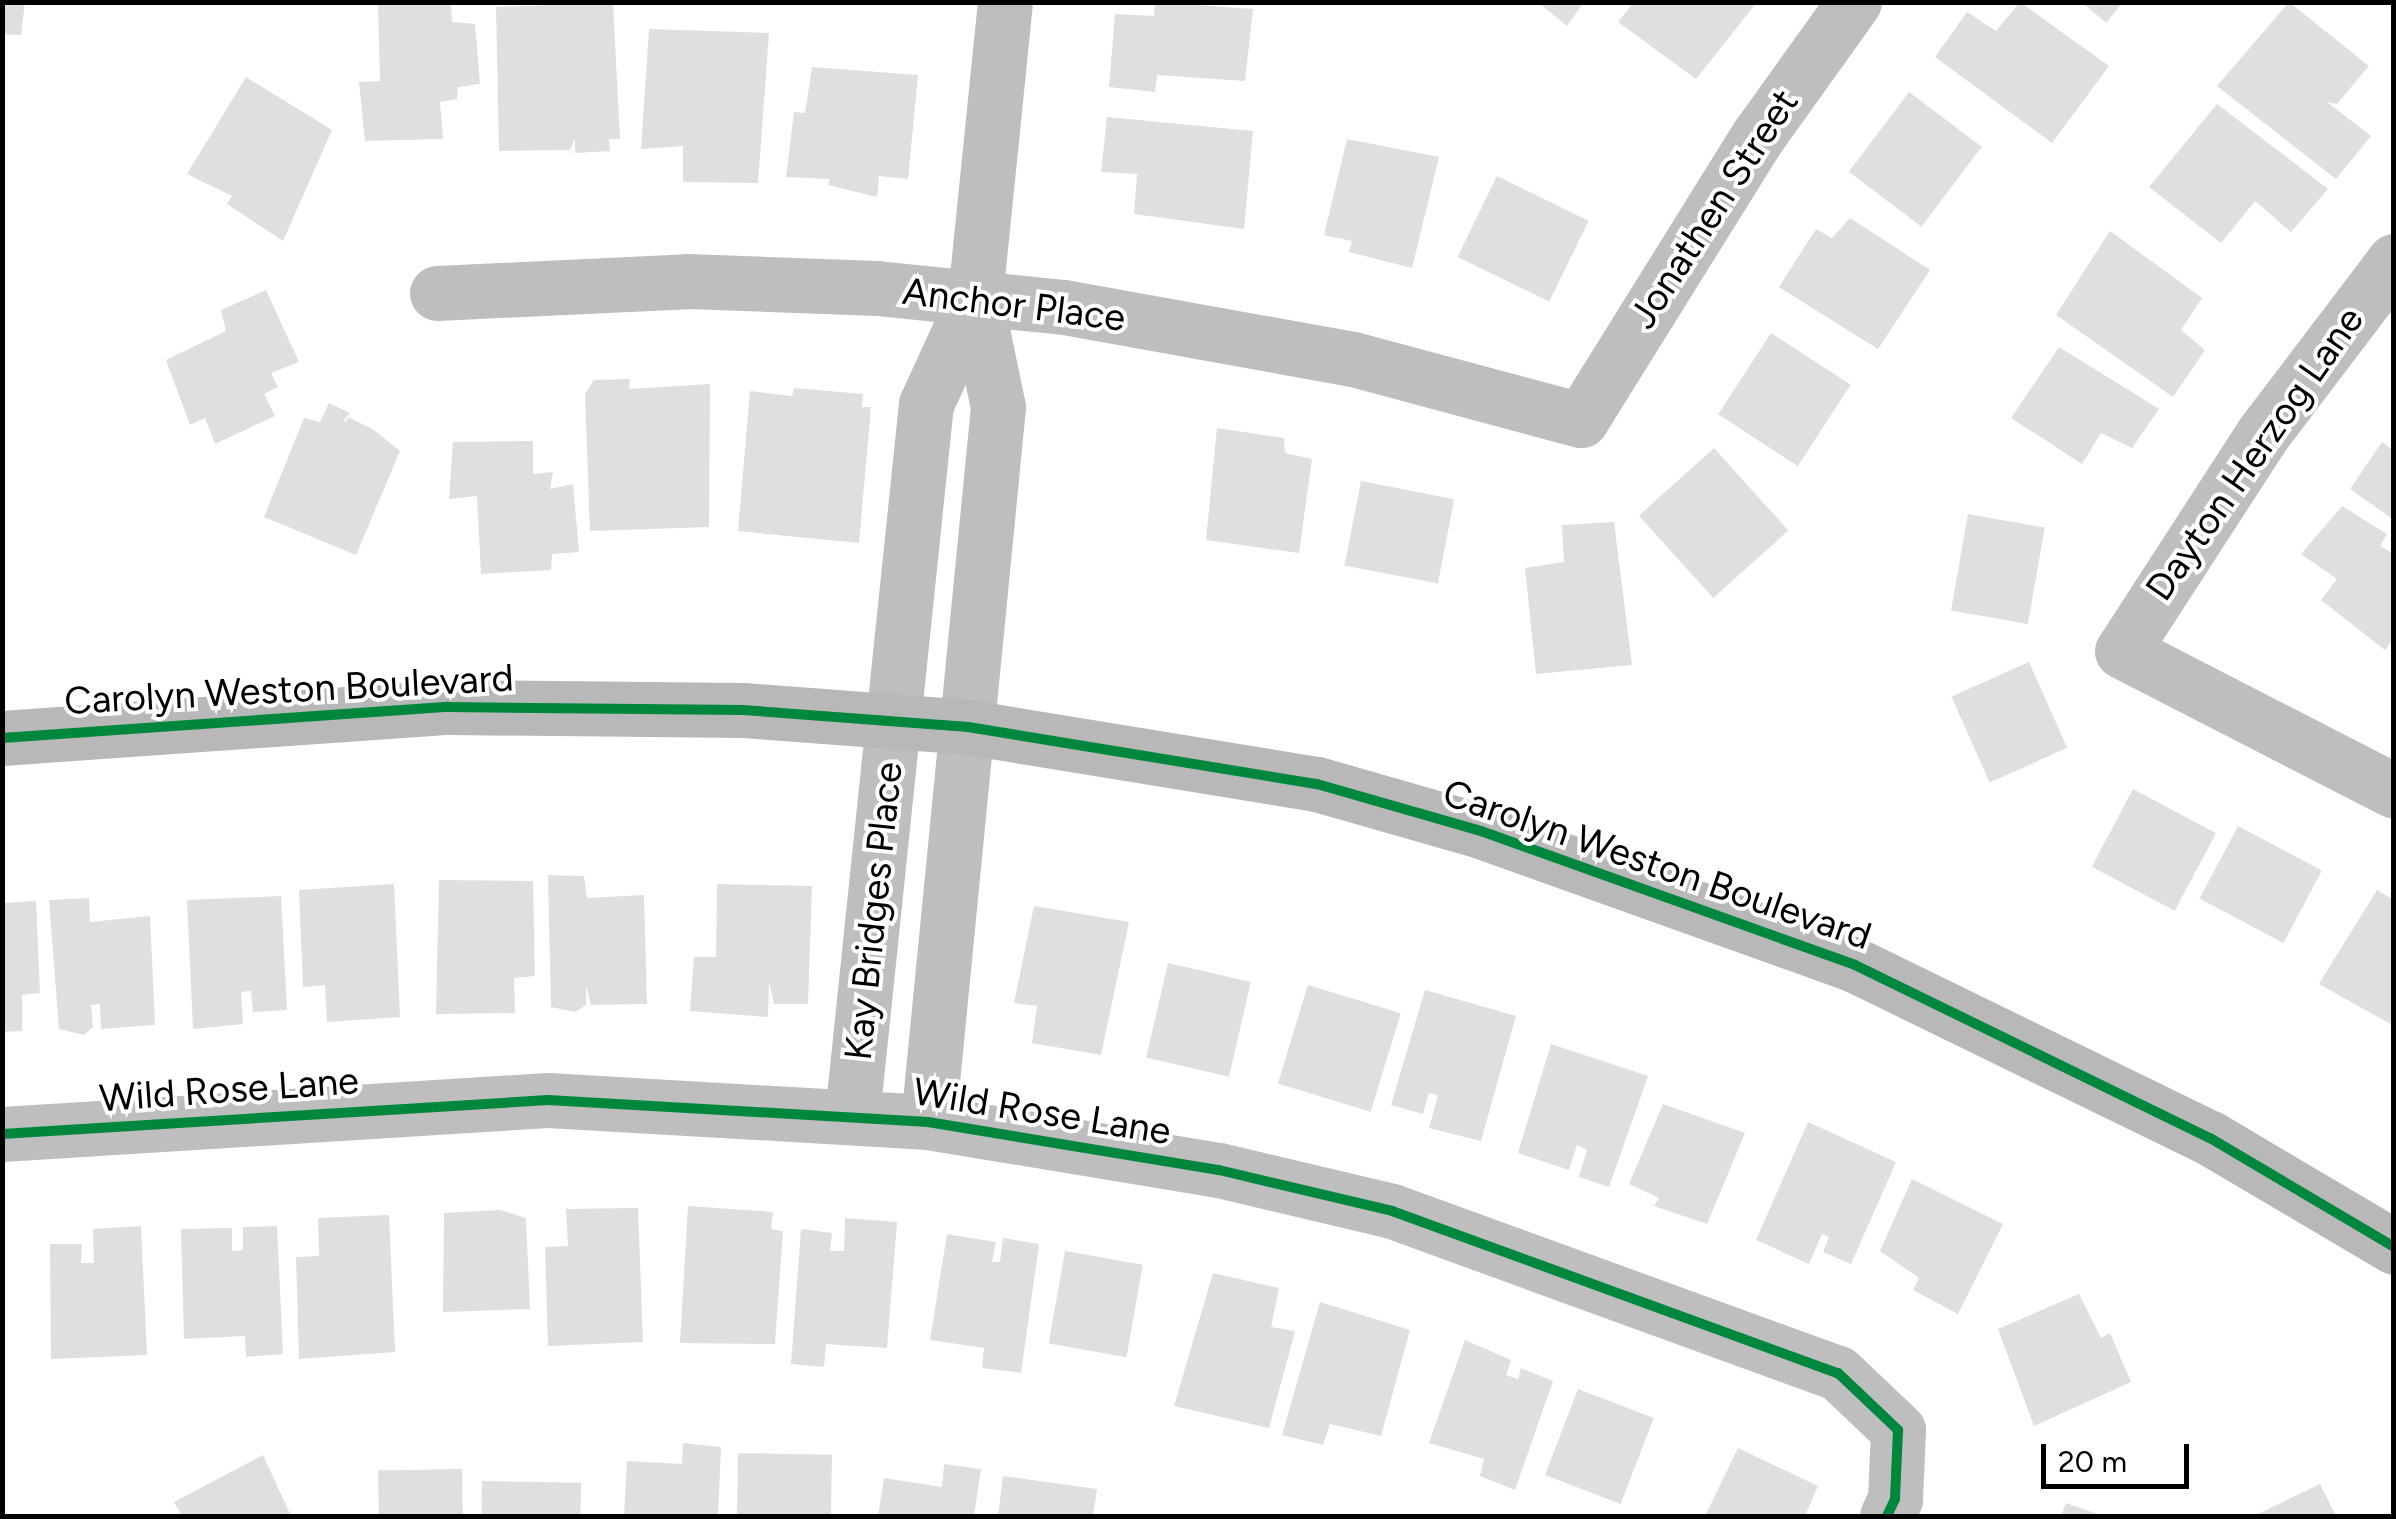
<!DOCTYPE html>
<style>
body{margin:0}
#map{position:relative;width:2396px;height:1519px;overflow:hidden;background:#fff;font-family:Figtree,sans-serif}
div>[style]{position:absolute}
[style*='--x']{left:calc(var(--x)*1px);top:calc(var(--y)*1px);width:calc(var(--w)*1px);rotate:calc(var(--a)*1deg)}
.building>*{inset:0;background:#dfdfdf;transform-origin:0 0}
.street>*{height:55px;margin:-27.5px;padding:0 27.5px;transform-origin:27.5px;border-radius:27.5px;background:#bebebe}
.secondary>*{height:55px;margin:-27.5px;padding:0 27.5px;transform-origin:27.5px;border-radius:27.5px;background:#b8b8b8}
.cycleway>*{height:10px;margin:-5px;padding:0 5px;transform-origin:5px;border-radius:5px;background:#00873e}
span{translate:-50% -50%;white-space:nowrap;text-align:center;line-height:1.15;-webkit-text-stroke:8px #fff;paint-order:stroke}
.street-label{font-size:38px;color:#000}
.frame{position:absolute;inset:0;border:5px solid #000;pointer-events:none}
.scale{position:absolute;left:2041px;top:1444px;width:148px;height:45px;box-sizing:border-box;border:5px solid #000;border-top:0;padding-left:12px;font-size:30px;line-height:35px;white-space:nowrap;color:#000;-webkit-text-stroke:8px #fff;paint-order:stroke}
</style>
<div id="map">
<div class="building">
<i style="clip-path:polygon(2px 2px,25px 2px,21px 35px,2px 34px)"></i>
<i style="clip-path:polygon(451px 2px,452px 22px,475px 24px,480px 84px,458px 87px,457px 99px,440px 102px,443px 139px,365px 141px,359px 82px,380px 81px,378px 5px)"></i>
<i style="clip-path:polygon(1155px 2px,1253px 9px,1245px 81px,1157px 75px,1155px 92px,1109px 87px,1115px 14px,1154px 16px)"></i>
<i style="clip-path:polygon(1538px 2px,1584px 2px,1567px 26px)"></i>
<i style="clip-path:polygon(1634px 2px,1750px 2px,1754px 6px,1696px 79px,1618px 22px)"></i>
<i style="clip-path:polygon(2020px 2px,2109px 66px,2052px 143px,1935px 57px,1967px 12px,1996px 31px)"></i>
<i style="clip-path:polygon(2082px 2px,2123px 2px,2106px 23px)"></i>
<i style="clip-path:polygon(2289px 2px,2369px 66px,2337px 104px,2327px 102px,2371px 136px,2336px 179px,2217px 86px)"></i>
<i style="clip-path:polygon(613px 3px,620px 139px,609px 139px,610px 151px,575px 153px,575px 139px,570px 150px,499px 151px,496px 7px)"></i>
<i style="clip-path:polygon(649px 29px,769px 33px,758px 183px,683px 182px,683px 146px,641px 149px)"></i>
<i style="clip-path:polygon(812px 67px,918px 75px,908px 179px,879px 176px,877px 197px,828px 185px,830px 179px,786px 177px,794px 112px,805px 113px)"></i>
<i style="clip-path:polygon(246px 77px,332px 130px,283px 241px,227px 204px,232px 196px,187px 174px)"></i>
<i style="left:1909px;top:92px;width:91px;height:100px;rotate:37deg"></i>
<i style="clip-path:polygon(2217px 104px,2328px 189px,2291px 232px,2255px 201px,2221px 243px,2149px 187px)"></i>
<i style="clip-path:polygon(1107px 117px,1253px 131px,1244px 229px,1134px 214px,1137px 174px,1101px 172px)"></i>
<i style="clip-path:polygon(1347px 139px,1439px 157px,1412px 268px,1349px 252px,1352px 241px,1324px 235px)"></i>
<i style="left:1497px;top:176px;width:102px;height:90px;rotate:26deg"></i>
<i style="clip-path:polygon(1850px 218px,1930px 270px,1878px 349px,1779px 287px,1816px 229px,1832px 238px)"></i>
<i style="clip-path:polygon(2110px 231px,2202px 298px,2181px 330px,2205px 350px,2173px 397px,2056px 315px)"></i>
<i style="clip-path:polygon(266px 290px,299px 362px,271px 373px,278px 387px,264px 394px,275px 416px,215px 444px,205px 418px,190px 425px,166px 360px,226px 331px,221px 310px)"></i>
<i style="left:1771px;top:333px;width:95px;height:97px;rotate:33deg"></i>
<i style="clip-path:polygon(2059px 347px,2159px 409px,2132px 448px,2101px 433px,2082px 464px,2011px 418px)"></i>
<i style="clip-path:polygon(630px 379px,629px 389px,710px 384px,709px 527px,590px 531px,585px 394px,594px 380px)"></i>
<i style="clip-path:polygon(794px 388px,863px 394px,862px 407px,871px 407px,859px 543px,738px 531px,750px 391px,792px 396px)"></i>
<i style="clip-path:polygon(329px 403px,350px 413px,344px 420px,346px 423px,348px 417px,374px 430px,400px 451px,356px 555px,264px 517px,304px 418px,320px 422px)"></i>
<i style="clip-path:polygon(1217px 428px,1284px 438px,1285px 453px,1312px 459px,1299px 553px,1206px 540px)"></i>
<i style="clip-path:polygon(533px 441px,533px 474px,553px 472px,550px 489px,573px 484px,579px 552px,552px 554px,551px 570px,481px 574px,477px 496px,449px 499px,453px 442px)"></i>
<i style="clip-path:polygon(2382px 442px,2394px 451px,2394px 520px,2350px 489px)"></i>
<i style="left:1714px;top:448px;width:111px;height:101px;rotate:48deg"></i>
<i style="left:1361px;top:481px;width:95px;height:86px;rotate:11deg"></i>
<i style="clip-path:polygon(2342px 506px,2387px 534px,2380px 546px,2394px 554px,2394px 638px,2385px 650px,2321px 600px,2337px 579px,2301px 554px)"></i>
<i style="left:1968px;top:514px;width:78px;height:98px;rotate:10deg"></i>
<i style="clip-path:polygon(1614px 522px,1632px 665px,1536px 674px,1525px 568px,1564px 562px,1562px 525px)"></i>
<i style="left:2029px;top:662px;width:94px;height:85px;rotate:66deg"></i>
<i style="left:2133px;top:789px;width:94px;height:88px;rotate:28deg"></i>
<i style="left:2238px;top:826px;width:95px;height:82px;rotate:28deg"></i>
<i style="clip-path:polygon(548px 875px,584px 876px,587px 898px,644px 895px,647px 1004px,591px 1005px,586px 985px,586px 1005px,575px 1012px,551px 1007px)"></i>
<i style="clip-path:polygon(439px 880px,533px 881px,535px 976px,514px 978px,515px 1013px,436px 1014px)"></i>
<i style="clip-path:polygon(394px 884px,400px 1017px,327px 1022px,325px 985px,303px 987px,299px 890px)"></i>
<i style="clip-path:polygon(717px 884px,812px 886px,808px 1004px,774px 1004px,769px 982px,768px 1017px,690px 1011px,694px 957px,716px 957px)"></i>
<i style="clip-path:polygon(2377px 890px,2394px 900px,2394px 1026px,2319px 984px)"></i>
<i style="clip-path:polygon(281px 896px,287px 1010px,253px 1012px,251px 991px,241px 992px,243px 1024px,193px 1029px,187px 900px)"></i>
<i style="clip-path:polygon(89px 898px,90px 922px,150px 916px,155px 1025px,101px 1029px,100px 1004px,91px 1005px,93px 1027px,84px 1035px,59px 1029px,49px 900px)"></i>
<i style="clip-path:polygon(36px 901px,40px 993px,22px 995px,22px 1031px,2px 1032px,2px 903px)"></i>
<i style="clip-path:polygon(1034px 906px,1129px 922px,1101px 1055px,1032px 1043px,1037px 1006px,1014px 1003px)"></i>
<i style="left:1168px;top:963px;width:85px;height:97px;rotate:13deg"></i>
<i style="left:1308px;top:985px;width:97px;height:103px;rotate:17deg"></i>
<i style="clip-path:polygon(1425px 990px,1516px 1016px,1481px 1141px,1429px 1128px,1438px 1095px,1429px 1093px,1423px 1114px,1391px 1105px)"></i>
<i style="clip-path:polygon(1551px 1044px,1648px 1076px,1609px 1187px,1579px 1177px,1587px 1150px,1577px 1145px,1569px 1170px,1518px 1153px)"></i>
<i style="clip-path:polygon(1663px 1104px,1745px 1133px,1707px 1224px,1654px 1206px,1659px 1198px,1629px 1184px)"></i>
<i style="clip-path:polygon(1808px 1122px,1896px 1162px,1851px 1264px,1823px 1252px,1829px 1237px,1822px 1234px,1809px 1264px,1756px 1240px)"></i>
<i style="clip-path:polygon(1912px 1179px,2003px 1224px,1958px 1314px,1913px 1290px,1919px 1278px,1880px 1251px)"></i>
<i style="clip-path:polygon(688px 1206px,773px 1212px,771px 1229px,783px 1231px,775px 1344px,680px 1343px)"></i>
<i style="clip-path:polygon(638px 1208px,643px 1342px,548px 1346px,545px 1247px,568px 1246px,566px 1209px)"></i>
<i style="clip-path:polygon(500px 1210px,526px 1218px,530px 1309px,443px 1312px,444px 1213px)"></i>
<i style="clip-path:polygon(389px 1215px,395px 1352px,299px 1359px,296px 1257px,319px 1256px,318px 1218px)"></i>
<i style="clip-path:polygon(845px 1218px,897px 1222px,887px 1348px,826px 1344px,824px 1367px,791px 1364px,801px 1229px,832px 1233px,830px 1251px,844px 1251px)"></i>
<i style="clip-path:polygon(141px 1226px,147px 1355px,51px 1359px,50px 1244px,82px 1244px,81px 1263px,94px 1263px,93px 1229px)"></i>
<i style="clip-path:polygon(277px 1226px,283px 1354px,246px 1357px,245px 1336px,184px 1339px,181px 1229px,232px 1228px,232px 1251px,243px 1250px,243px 1227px)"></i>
<i style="clip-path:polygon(947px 1234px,996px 1242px,992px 1262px,1000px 1262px,1003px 1238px,1039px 1244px,1021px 1373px,982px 1368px,984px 1348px,930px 1340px)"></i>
<i style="left:1065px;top:1251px;width:79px;height:94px;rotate:10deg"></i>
<i style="clip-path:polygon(1213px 1273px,1279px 1288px,1271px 1327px,1295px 1331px,1269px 1428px,1174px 1406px)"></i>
<i style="clip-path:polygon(2079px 1294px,2101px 1338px,2110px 1333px,2131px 1382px,2034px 1426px,1998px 1329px)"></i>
<i style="clip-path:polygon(1320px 1302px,1410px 1330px,1381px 1436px,1330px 1424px,1323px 1445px,1282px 1435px)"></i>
<i style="clip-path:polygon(1465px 1340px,1511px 1360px,1506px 1375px,1518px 1379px,1521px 1368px,1553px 1381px,1515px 1490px,1480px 1476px,1484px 1459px,1429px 1443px)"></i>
<i style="left:1578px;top:1389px;width:81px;height:92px;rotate:21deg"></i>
<i style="clip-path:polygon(683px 1443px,721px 1447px,718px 1516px,624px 1516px,627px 1461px,682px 1464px)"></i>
<i style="clip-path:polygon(1738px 1448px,1818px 1486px,1805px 1516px,1705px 1516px)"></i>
<i style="left:738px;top:1453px;width:94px;height:63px;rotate:1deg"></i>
<i style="clip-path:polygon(263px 1455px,291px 1516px,182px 1516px,174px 1502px)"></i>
<i style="clip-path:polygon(944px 1464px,981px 1469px,974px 1516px,878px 1516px,884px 1478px,942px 1487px)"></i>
<i style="left:462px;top:1469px;width:47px;height:84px;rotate:89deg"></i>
<i style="clip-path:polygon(1003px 1476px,1097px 1489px,1093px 1516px,998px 1516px)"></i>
<i style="left:482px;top:1481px;width:99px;height:35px;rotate:1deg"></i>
<i style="clip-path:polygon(2320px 1484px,2336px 1516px,2254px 1516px)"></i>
<i style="clip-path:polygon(2066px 1503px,2103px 1516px,2061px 1516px)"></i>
</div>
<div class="street">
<i style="--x:2394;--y:261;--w:218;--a:127.2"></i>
<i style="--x:2262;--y:435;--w:257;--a:122.9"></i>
<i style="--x:2122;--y:651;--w:306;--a:27.2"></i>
<i style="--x:437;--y:293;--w:250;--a:-2.7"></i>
<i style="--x:687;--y:281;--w:190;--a:2.1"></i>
<i style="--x:877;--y:288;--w:188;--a:5.8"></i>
<i style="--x:1064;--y:307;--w:294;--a:10.2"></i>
<i style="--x:1353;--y:359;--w:236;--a:15"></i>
<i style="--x:1581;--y:420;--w:335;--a:-58.1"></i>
<i style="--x:1758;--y:136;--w:165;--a:-54.4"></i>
<i style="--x:852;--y:1116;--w:716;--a:-84.07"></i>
<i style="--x:926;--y:404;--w:118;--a:-65.4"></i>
<i style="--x:928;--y:1122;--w:718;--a:-84.41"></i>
<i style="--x:998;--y:407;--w:112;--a:-101.8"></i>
<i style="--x:975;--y:297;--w:297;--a:-84.2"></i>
<i style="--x:2;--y:1134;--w:547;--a:-3.56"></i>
<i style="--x:548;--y:1100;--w:381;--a:3.3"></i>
<i style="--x:928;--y:1122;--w:295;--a:9.4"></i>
<i style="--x:1219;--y:1170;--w:178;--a:13.3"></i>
<i style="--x:1392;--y:1211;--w:475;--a:20"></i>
<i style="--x:1838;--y:1373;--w:83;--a:43.5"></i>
<i style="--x:1898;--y:1430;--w:69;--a:92.5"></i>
<i style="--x:1895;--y:1499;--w:19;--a:115"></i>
</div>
<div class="secondary">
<i style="--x:2;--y:738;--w:447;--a:-4"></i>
<i style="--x:448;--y:707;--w:295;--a:0.6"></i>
<i style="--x:743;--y:710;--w:226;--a:4.3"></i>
<i style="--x:968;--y:727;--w:354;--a:9.3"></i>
<i style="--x:1317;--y:784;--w:171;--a:16"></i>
<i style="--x:1481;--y:831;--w:397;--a:19.7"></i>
<i style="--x:1855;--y:965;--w:395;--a:26"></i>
<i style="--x:2210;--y:1138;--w:214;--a:30.6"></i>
</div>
<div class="cycleway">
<i style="--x:2;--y:738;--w:447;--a:-4"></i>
<i style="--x:448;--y:707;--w:295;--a:0.6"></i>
<i style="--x:743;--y:710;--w:226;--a:4.3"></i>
<i style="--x:968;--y:727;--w:354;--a:9.3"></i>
<i style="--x:1317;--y:784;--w:171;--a:16"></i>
<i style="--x:1481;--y:831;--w:397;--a:19.7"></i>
<i style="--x:1855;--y:965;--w:395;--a:26"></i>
<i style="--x:2210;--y:1138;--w:214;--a:30.6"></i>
<i style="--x:2;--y:1134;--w:547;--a:-3.56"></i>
<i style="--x:548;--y:1100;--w:381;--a:3.3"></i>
<i style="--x:928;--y:1122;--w:295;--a:9.4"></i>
<i style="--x:1219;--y:1170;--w:178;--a:13.3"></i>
<i style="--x:1392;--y:1211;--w:475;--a:20"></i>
<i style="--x:1838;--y:1373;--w:83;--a:43.5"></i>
<i style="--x:1898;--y:1430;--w:69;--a:92.5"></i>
<i style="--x:1895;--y:1499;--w:19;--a:115"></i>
</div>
<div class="street-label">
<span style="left:1714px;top:209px;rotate:-57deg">Jonathen Street</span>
<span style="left:1014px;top:305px;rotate:7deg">Anchor Place</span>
<span style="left:2255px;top:454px;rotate:-55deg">Dayton Herzog Lane</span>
<span style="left:289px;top:690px;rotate:-3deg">Carolyn Weston Boulevard</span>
<span style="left:1657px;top:865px;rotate:19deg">Carolyn Weston Boulevard</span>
<span style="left:874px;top:911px;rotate:-84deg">Kay Bridges Place</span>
<span style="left:229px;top:1090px;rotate:-4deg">Wild Rose Lane</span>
<span style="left:1042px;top:1112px;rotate:9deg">Wild Rose Lane</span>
</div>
<div class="frame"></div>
<div class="scale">20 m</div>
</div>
